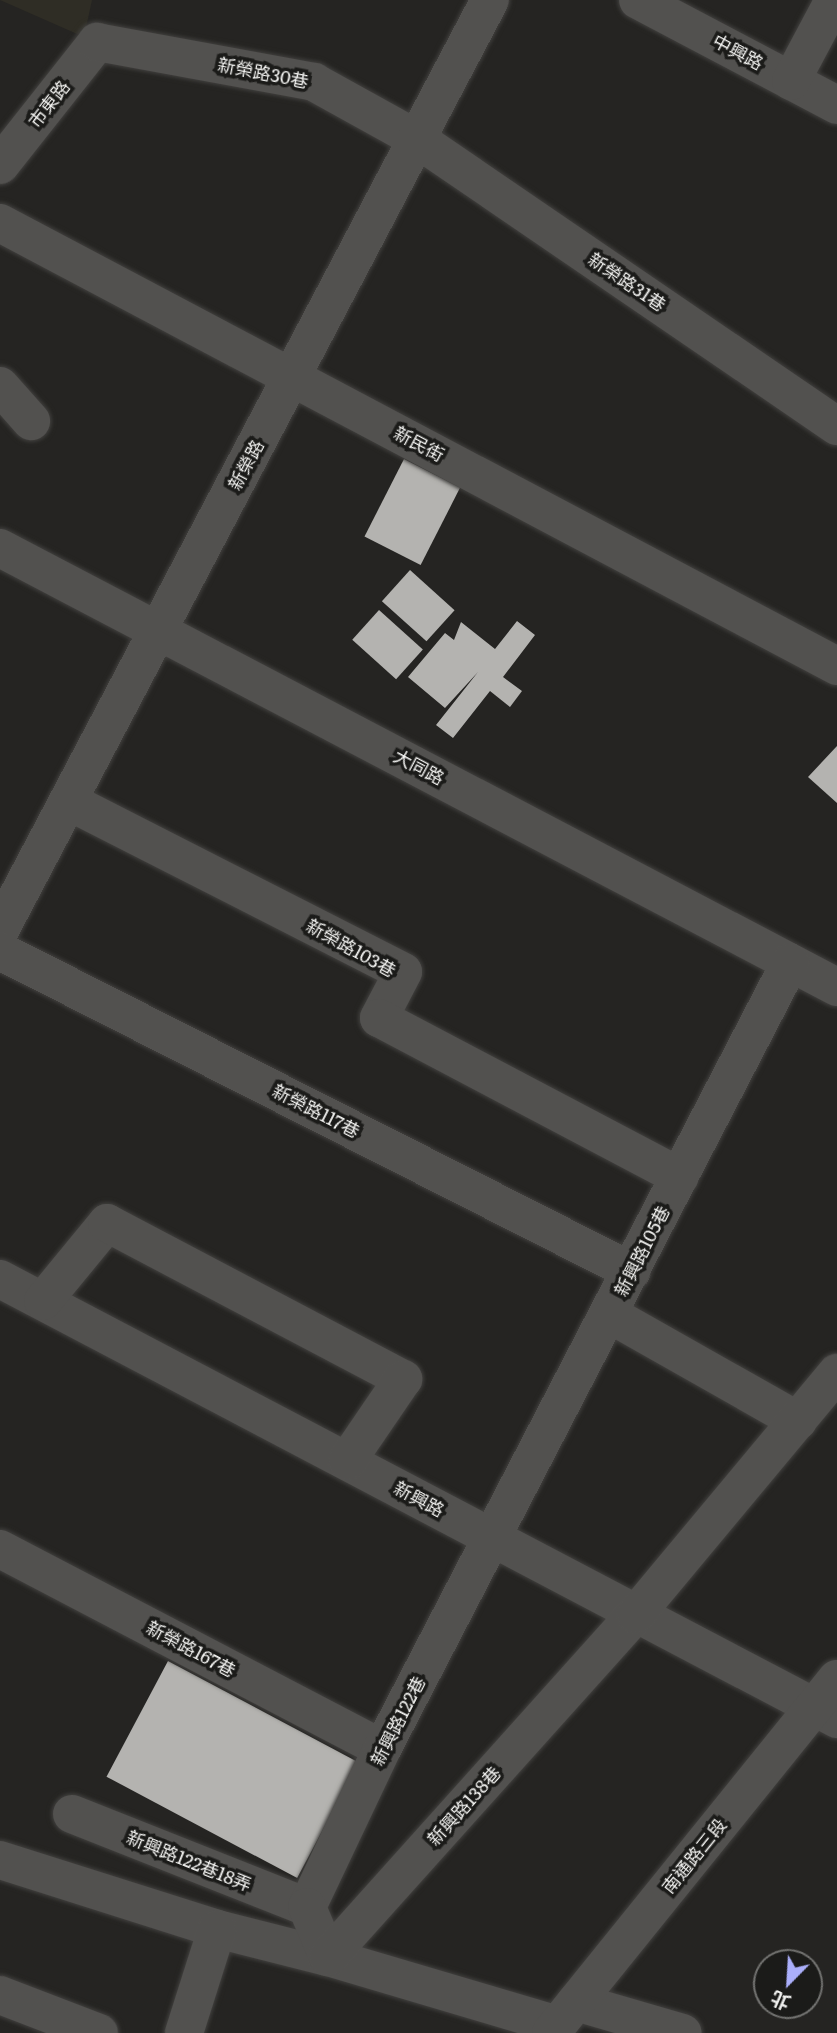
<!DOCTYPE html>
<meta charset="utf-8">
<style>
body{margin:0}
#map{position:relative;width:837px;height:2033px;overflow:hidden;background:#252422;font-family:Literata,"Noto Sans TC",serif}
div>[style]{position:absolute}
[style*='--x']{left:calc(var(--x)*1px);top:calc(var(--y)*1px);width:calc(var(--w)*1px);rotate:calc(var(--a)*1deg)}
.built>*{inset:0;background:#2f2d25}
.building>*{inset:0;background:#b4b3b0;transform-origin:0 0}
.roads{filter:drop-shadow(0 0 2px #41403e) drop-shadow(0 0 2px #41403e)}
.minor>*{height:38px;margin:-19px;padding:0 19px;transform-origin:19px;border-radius:19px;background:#52514f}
span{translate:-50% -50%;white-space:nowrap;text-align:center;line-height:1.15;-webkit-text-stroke:7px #1b1b19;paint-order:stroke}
.street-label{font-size:18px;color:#f4f4f2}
.north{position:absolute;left:753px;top:1949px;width:70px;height:70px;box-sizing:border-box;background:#1b1b19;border:2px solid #727270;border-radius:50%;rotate:204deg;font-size:19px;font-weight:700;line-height:28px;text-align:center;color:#f4f4f2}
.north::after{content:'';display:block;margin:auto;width:24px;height:32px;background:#abaffb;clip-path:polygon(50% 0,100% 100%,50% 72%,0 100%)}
</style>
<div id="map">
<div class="built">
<i style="clip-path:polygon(0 0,92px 0,84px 37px)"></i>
</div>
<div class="building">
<i style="left:404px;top:459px;width:63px;height:87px;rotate:27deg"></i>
<i style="left:410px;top:570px;width:60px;height:42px;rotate:42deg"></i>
<i style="left:379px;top:610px;width:59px;height:40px;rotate:42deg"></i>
<i style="clip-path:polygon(517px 621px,535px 635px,503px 677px,522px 691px,510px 707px,490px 691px,453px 738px,436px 725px,478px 672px,445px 708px,408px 677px,445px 633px,454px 640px,461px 622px,495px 649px)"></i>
<i style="clip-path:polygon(837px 746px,837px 803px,808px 777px)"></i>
<i style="left:168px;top:1661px;width:216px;height:131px;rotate:28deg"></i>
</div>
<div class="roads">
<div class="minor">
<i style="--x:638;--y:0;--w:225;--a:27.8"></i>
<i style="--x:791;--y:81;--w:92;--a:-62"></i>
<i style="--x:0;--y:165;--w:157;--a:-51.7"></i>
<i style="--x:97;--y:42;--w:221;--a:10.4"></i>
<i style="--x:314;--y:82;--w:118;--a:29"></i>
<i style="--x:417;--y:139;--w:509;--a:34.35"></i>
<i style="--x:0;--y:223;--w:947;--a:27.89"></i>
<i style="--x:0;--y:386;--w:47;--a:48.5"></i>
<i style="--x:0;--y:548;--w:945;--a:27.68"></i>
<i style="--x:68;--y:801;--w:376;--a:27"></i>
<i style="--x:403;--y:972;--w:52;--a:117.6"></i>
<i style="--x:379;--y:1018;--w:340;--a:27.8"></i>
<i style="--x:0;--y:930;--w:1051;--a:-62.22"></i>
<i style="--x:0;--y:951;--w:708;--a:26.89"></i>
<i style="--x:0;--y:1279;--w:946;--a:27.73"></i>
<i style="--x:43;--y:1301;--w:101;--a:-50.6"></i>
<i style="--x:107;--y:1223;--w:335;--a:27.8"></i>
<i style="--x:403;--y:1379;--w:99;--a:124.3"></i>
<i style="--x:609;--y:1314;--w:217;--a:29.5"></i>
<i style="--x:0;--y:1549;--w:431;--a:27.6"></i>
<i style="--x:72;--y:1814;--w:253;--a:21.6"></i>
<i style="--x:0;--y:1860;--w:228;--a:17.6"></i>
<i style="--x:217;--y:1929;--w:114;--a:14.2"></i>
<i style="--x:328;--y:1957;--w:239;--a:16.5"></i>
<i style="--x:307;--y:1907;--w:175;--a:-64.6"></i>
<i style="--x:382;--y:1749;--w:886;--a:-62.57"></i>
<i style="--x:307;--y:1907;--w:54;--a:67.2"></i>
<i style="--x:328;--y:1957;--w:461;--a:-48.1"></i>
<i style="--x:636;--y:1614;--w:314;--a:-50.2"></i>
<i style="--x:0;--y:1995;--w:106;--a:21"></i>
<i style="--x:576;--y:2002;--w:111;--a:16.2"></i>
<i style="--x:184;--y:2033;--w:109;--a:-72.4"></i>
<i style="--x:551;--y:2033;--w:455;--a:-51.1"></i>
</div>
</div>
<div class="street-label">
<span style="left:738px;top:52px;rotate:28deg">中興路</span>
<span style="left:263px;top:73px;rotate:11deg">新榮路30巷</span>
<span style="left:49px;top:104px;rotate:-52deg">市東路</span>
<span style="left:627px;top:282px;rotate:34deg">新榮路31巷</span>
<span style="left:419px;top:444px;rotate:28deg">新民街</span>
<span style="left:246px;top:465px;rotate:-62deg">新榮路</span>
<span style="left:419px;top:767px;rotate:28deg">大同路</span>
<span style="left:351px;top:948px;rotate:29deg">新榮路103巷</span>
<span style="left:316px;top:1111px;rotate:27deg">新榮路117巷</span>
<span style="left:642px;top:1251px;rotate:-63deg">新興路105巷</span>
<span style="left:419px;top:1499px;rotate:28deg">新興路</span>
<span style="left:191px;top:1649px;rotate:28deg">新榮路167巷</span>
<span style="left:398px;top:1721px;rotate:-63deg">新興路122巷</span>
<span style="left:464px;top:1806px;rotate:-48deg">新興路138巷</span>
<span style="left:694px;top:1856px;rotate:-51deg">南通路三段</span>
<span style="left:189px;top:1861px;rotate:22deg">新興路122巷18弄</span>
</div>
<div class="north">北</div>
</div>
